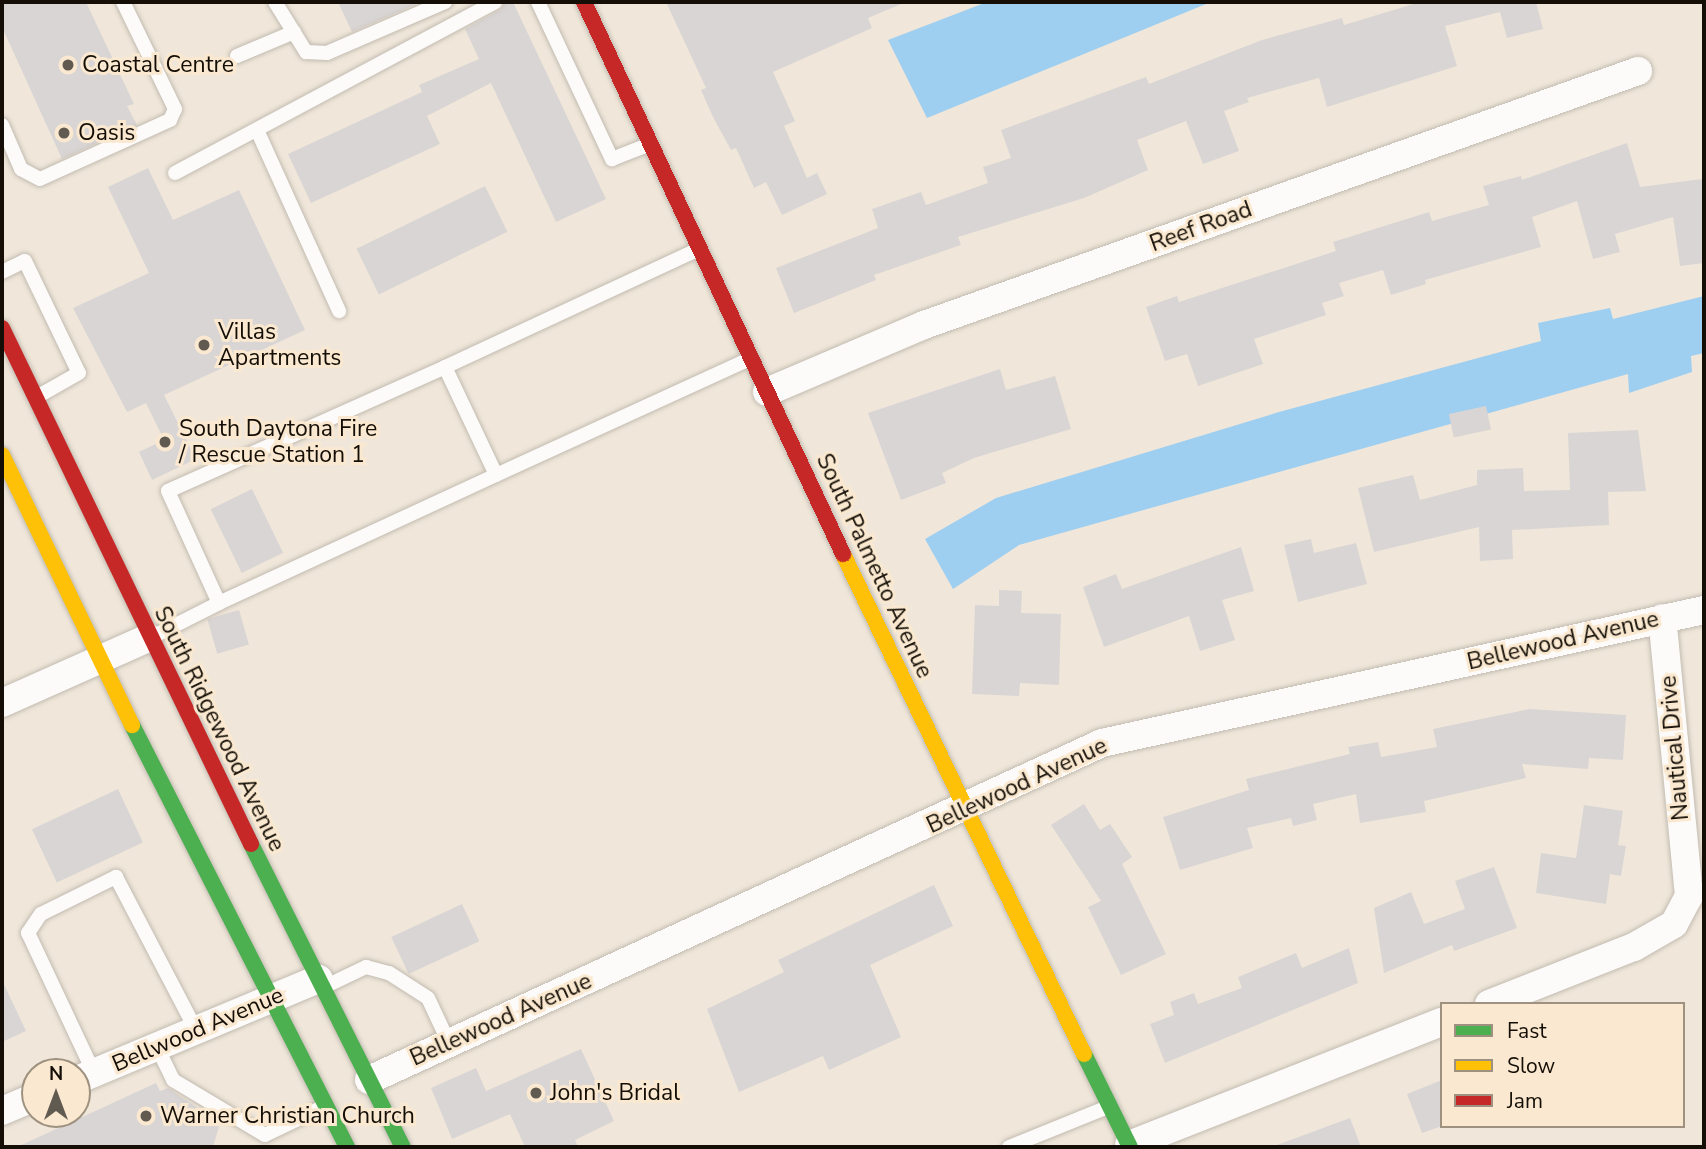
<!DOCTYPE html>
<style>
body{margin:0}
#map{position:relative;width:1706px;height:1149px;overflow:hidden;background:#f0e7da;font-family:"Nunito Sans",sans-serif}
div>[style]{position:absolute}
[style*='--x']{left:calc(var(--x)*1px);top:calc(var(--y)*1px);width:calc(var(--w)*1px);rotate:calc(var(--a)*1deg)}
.water>*{inset:0;background:#9ecef0}
.building>*{inset:0;background:#d9d5d4;transform-origin:0 0}
.roads{filter:drop-shadow(0 0 2px #c2bbb1) drop-shadow(0 0 2px #c2bbb1)}
.lane>*{height:14px;margin:-7px;padding:0 7px;transform-origin:7px;border-radius:7px;background:#fdfbf9}
.street>*{height:28px;margin:-14px;padding:0 14px;transform-origin:14px;border-radius:14px;background:#fdfbf9}
.fast>*{height:16px;margin:-8px;padding:0 8px;transform-origin:8px;border-radius:8px;background:#4caf50}
.slow>*{height:16px;margin:-8px;padding:0 8px;transform-origin:8px;border-radius:8px;background:#ffc107}
.jam>*{height:16px;margin:-8px;padding:0 8px;transform-origin:8px;border-radius:8px;background:#c62828}
.dots>*{width:19px;height:19px;translate:-50% -50%;box-sizing:border-box;border:4px solid #fae9d0;border-radius:50%}
span{translate:-50% -50%;white-space:nowrap;text-align:center;line-height:1.15;-webkit-text-stroke:6px #fae9d0;paint-order:stroke}
.poi-label{font-size:23px;color:#140e06}
.left{translate:0 -50%;text-align:left}
.street-label{font-size:23px;color:#140e06}
.frame{position:absolute;inset:0;border:4px solid #140e06;pointer-events:none}
.legend{position:absolute;left:1440px;top:1002px;width:245px;height:126px;box-sizing:border-box;background:#fae9d0;border:2px solid #9e917f;margin:0;padding:9px 12px;list-style:none;font-size:21px;color:#140e06}
.legend li{display:flex;align-items:center;gap:14px;height:35px}
.legend b{width:35px;border:2px solid #9e917f}
.north{position:absolute;left:21px;top:1058px;width:70px;height:70px;box-sizing:border-box;background:#fae9d0;border:2px solid #9e917f;border-radius:50%;rotate:0deg;font-size:19px;font-weight:700;line-height:28px;text-align:center;color:#140e06}
.north::after{content:'';display:block;margin:auto;width:24px;height:32px;background:#615a50;clip-path:polygon(50% 0,100% 100%,50% 72%,0 100%)}
</style>
<div id="map">
<div class="water">
<i style="clip-path:polygon(987px 2px,1211px 2px,927px 118px,888px 40px)"></i>
<i style="clip-path:polygon(1704px 296px,1704px 353px,1691px 356px,1692px 372px,1629px 393px,1628px 374px,1019px 545px,953px 589px,925px 539px,996px 498px,1279px 412px,1541px 341px,1538px 323px,1610px 308px,1613px 319px)"></i>
</div>
<div class="building">
<i style="clip-path:polygon(2px 2px,86px 2px,134px 104px,127px 106px,137px 125px,62px 159px,2px 27px)"></i>
<i style="clip-path:polygon(338px 2px,421px 2px,352px 32px)"></i>
<i style="clip-path:polygon(505px 2px,513px 2px,606px 199px,556px 222px,491px 83px,427px 116px,440px 144px,311px 203px,288px 154px,422px 92px,419px 85px,479px 59px,465px 29px,500px 10px)"></i>
<i style="clip-path:polygon(666px 2px,906px 2px,868px 18px,872px 28px,773px 72px,795px 121px,784px 126px,807px 178px,817px 173px,827px 194px,782px 215px,766px 182px,754px 188px,736px 148px,731px 150px,713px 117px,701px 90px,706px 88px)"></i>
<i style="clip-path:polygon(1420px 2px,1536px 2px,1543px 29px,1507px 38px,1500px 12px,1445px 26px,1457px 66px,1327px 107px,1319px 78px,1247px 98px,1249px 102px,1224px 111px,1239px 151px,1203px 164px,1186px 121px,1137px 140px,1148px 170px,1084px 198px,958px 237px,961px 245px,874px 275px,876px 280px,794px 313px,776px 268px,878px 228px,872px 209px,921px 192px,926px 205px,988px 183px,983px 167px,1011px 158px,1001px 130px,1146px 77px,1149px 84px,1262px 40px,1342px 18px,1344px 25px)"></i>
<i style="clip-path:polygon(1627px 143px,1640px 187px,1702px 179px,1704px 263px,1680px 266px,1673px 217px,1615px 234px,1620px 252px,1593px 259px,1577px 201px,1532px 217px,1541px 247px,1425px 280px,1426px 284px,1391px 295px,1383px 270px,1339px 283px,1344px 296px,1322px 303px,1326px 315px,1254px 339px,1263px 364px,1198px 386px,1187px 354px,1165px 361px,1146px 307px,1177px 296px,1179px 302px,1336px 251px,1333px 242px,1429px 212px,1432px 221px,1489px 205px,1483px 186px,1521px 176px,1522px 180px)"></i>
<i style="clip-path:polygon(148px 168px,173px 220px,239px 190px,305px 330px,164px 395px,196px 459px,152px 480px,139px 452px,164px 440px,146px 403px,127px 412px,73px 308px,149px 273px,108px 187px)"></i>
<i style="left:485px;top:186px;width:51px;height:143px;rotate:64deg"></i>
<i style="clip-path:polygon(1000px 369px,1006px 390px,1055px 376px,1071px 429px,974px 458px,942px 473px,946px 483px,901px 500px,868px 413px)"></i>
<i style="left:1486px;top:406px;width:24px;height:38px;rotate:78deg"></i>
<i style="clip-path:polygon(1638px 430px,1646px 491px,1608px 492px,1609px 525px,1512px 530px,1513px 559px,1480px 561px,1479px 527px,1374px 552px,1358px 488px,1413px 475px,1420px 500px,1477px 485px,1477px 470px,1523px 468px,1524px 491px,1570px 490px,1568px 433px)"></i>
<i style="left:252px;top:489px;width:71px;height:46px;rotate:64deg"></i>
<i style="clip-path:polygon(1311px 539px,1314px 553px,1356px 543px,1367px 584px,1298px 602px,1284px 545px)"></i>
<i style="clip-path:polygon(1241px 547px,1254px 591px,1222px 600px,1235px 640px,1200px 651px,1189px 616px,1104px 647px,1083px 587px,1116px 574px,1122px 589px)"></i>
<i style="clip-path:polygon(999px 590px,1022px 591px,1021px 613px,1061px 614px,1059px 685px,1020px 683px,1019px 696px,972px 694px,975px 605px,999px 606px)"></i>
<i style="left:239px;top:610px;width:36px;height:33px;rotate:74deg"></i>
<i style="clip-path:polygon(1529px 709px,1626px 715px,1623px 760px,1589px 758px,1588px 769px,1522px 764px,1526px 778px,1424px 801px,1426px 812px,1360px 823px,1356px 794px,1313px 804px,1317px 820px,1293px 826px,1291px 818px,1247px 828px,1253px 848px,1180px 870px,1163px 817px,1249px 790px,1246px 779px,1350px 754px,1348px 747px,1378px 742px,1381px 757px,1437px 747px,1433px 729px)"></i>
<i style="left:118px;top:789px;width:59px;height:95px;rotate:65deg"></i>
<i style="clip-path:polygon(1084px 804px,1100px 830px,1110px 824px,1132px 857px,1122px 864px,1166px 954px,1121px 975px,1088px 907px,1101px 901px,1051px 825px)"></i>
<i style="clip-path:polygon(1584px 805px,1623px 811px,1618px 845px,1626px 846px,1621px 876px,1610px 874px,1606px 904px,1536px 893px,1541px 853px,1576px 858px)"></i>
<i style="clip-path:polygon(1494px 867px,1517px 928px,1454px 951px,1452px 945px,1384px 973px,1374px 908px,1411px 892px,1424px 924px,1465px 909px,1455px 881px)"></i>
<i style="clip-path:polygon(934px 885px,953px 926px,870px 965px,901px 1037px,829px 1070px,823px 1056px,739px 1092px,707px 1009px,784px 972px,778px 960px)"></i>
<i style="left:462px;top:904px;width:41px;height:78px;rotate:65deg"></i>
<i style="clip-path:polygon(1349px 948px,1358px 983px,1165px 1063px,1150px 1024px,1174px 1015px,1170px 1002px,1194px 993px,1198px 1004px,1242px 988px,1238px 977px,1296px 953px,1302px 968px)"></i>
<i style="clip-path:polygon(2px 980px,26px 1031px,2px 1042px)"></i>
<i style="clip-path:polygon(581px 1049px,614px 1121px,575px 1140px,578px 1147px,525px 1147px,510px 1114px,452px 1139px,431px 1088px,476px 1068px,486px 1091px)"></i>
<i style="clip-path:polygon(1442px 1080px,1442px 1126px,1422px 1133px,1407px 1094px)"></i>
<i style="clip-path:polygon(156px 1083px,160px 1091px,168px 1088px,220px 1123px,213px 1147px,17px 1147px)"></i>
<i style="clip-path:polygon(1350px 1118px,1361px 1147px,1277px 1147px,1277px 1145px)"></i>
</div>
<div class="roads">
<div class="lane">
<i style="--x:275;--y:2;--w:59;--a:58.2"></i>
<i style="--x:306;--y:52;--w:21;--a:3"></i>
<i style="--x:327;--y:53;--w:129;--a:-23.4"></i>
<i style="--x:538;--y:2;--w:174;--a:64.8"></i>
<i style="--x:612;--y:159;--w:41;--a:-21.5"></i>
<i style="--x:237;--y:56;--w:62;--a:-22.8"></i>
<i style="--x:2;--y:125;--w:48;--a:66.6"></i>
<i style="--x:21;--y:169;--w:21;--a:28"></i>
<i style="--x:40;--y:179;--w:143;--a:-24.4"></i>
<i style="--x:170;--y:120;--w:12;--a:-66"></i>
<i style="--x:175;--y:109;--w:119;--a:-115.9"></i>
<i style="--x:257;--y:130;--w:199;--a:65.6"></i>
<i style="--x:175;--y:173;--w:363;--a:-28.1"></i>
<i style="--x:2;--y:272;--w:25;--a:-26"></i>
<i style="--x:25;--y:261;--w:124;--a:64.3"></i>
<i style="--x:79;--y:373;--w:51;--a:150.4"></i>
<i style="--x:445;--y:367;--w:278;--a:-24.9"></i>
<i style="--x:496;--y:475;--w:278;--a:-24.6"></i>
<i style="--x:150;--y:638;--w:77;--a:-26.9"></i>
<i style="--x:219;--y:603;--w:123;--a:-114.5"></i>
<i style="--x:168;--y:491;--w:303;--a:-24.1"></i>
<i style="--x:445;--y:367;--w:119;--a:64.7"></i>
<i style="--x:496;--y:475;--w:305;--a:155.2"></i>
<i style="--x:324;--y:987;--w:47;--a:-25.5"></i>
<i style="--x:366;--y:967;--w:24;--a:15"></i>
<i style="--x:389;--y:973;--w:46;--a:32.7"></i>
<i style="--x:428;--y:998;--w:50;--a:65"></i>
<i style="--x:157;--y:1047;--w:37;--a:64"></i>
<i style="--x:173;--y:1080;--w:107;--a:30.9"></i>
<i style="--x:265;--y:1135;--w:64;--a:-25.8"></i>
<i style="--x:94;--y:1073;--w:155;--a:-115.2"></i>
<i style="--x:28;--y:933;--w:23;--a:-56"></i>
<i style="--x:41;--y:914;--w:84;--a:-26.3"></i>
<i style="--x:116;--y:877;--w:173;--a:62.4"></i>
<i style="--x:1009;--y:1147;--w:107;--a:-22"></i>
</div>
<div class="street">
<i style="--x:767;--y:392;--w:171;--a:-23.1"></i>
<i style="--x:924;--y:325;--w:758;--a:-19.58"></i>
<i style="--x:2;--y:703;--w:160;--a:-24"></i>
<i style="--x:1489;--y:1004;--w:156;--a:-21.5"></i>
<i style="--x:1634;--y:947;--w:46;--a:-29.9"></i>
<i style="--x:1674;--y:924;--w:32;--a:-62"></i>
<i style="--x:1689;--y:896;--w:279;--a:-95.5"></i>
<i style="--x:77;--y:1080;--w:262;--a:-22.7"></i>
<i style="--x:369;--y:1080;--w:807;--a:-24.69"></i>
<i style="--x:1102;--y:743;--w:617;--a:-12.46"></i>
<i style="--x:2;--y:1111;--w:36;--a:-23"></i>
<i style="--x:1129;--y:1145;--w:336;--a:-21.5"></i>
</div>
<div class="fast">
<i style="--x:132;--y:725;--w:474;--a:63"></i>
<i style="--x:251;--y:844;--w:339;--a:63.4"></i>
<i style="--x:1084;--y:1054;--w:104;--a:63.7"></i>
</div>
<div class="slow">
<i style="--x:2;--y:455;--w:300;--a:64.3"></i>
<i style="--x:843;--y:554;--w:555;--a:64.27"></i>
</div>
<div class="jam">
<i style="--x:584;--y:2;--w:610;--a:64.86"></i>
<i style="--x:2;--y:328;--w:573;--a:64.24"></i>
</div>
</div>
<div class="dots">
<i style="left:68px;top:65px;background:#615a50"></i>
<i style="left:64px;top:133px;background:#615a50"></i>
<i style="left:204px;top:345px;background:#615a50"></i>
<i style="left:165px;top:442px;background:#615a50"></i>
<i style="left:536px;top:1093px;background:#615a50"></i>
<i style="left:146px;top:1116px;background:#615a50"></i>
</div>
<div class="poi-label">
<span class="left" style="left:82px;top:65px">Coastal Centre</span>
<span class="left" style="left:78px;top:133px">Oasis</span>
<span class="left" style="left:218px;top:345px">Villas<br>Apartments</span>
<span class="left" style="left:179px;top:442px">South Daytona Fire<br>/ Rescue Station 1</span>
<span class="left" style="left:550px;top:1093px">John's Bridal</span>
<span class="left" style="left:160px;top:1116px">Warner Christian Church</span>
</div>
<div class="street-label">
<span style="left:1201px;top:227px;rotate:-20deg">Reef Road</span>
<span style="left:874px;top:566px;rotate:65deg">South Palmetto Avenue</span>
<span style="left:1563px;top:641px;rotate:-13deg">Bellewood Avenue</span>
<span style="left:219px;top:729px;rotate:64deg">South Ridgewood Avenue</span>
<span style="left:1675px;top:748px;rotate:-95deg">Nautical Drive</span>
<span style="left:1017px;top:786px;rotate:-25deg">Bellewood Avenue</span>
<span style="left:501px;top:1020px;rotate:-24deg">Bellewood Avenue</span>
<span style="left:198px;top:1030px;rotate:-23deg">Bellwood Avenue</span>
</div>
<div class="frame"></div>
<ul class="legend">
<li><b style="height:9px;background:#4caf50"></b>Fast</li>
<li><b style="height:9px;background:#ffc107"></b>Slow</li>
<li><b style="height:9px;background:#c62828"></b>Jam</li>
</ul>
<div class="north">N</div>
</div>
